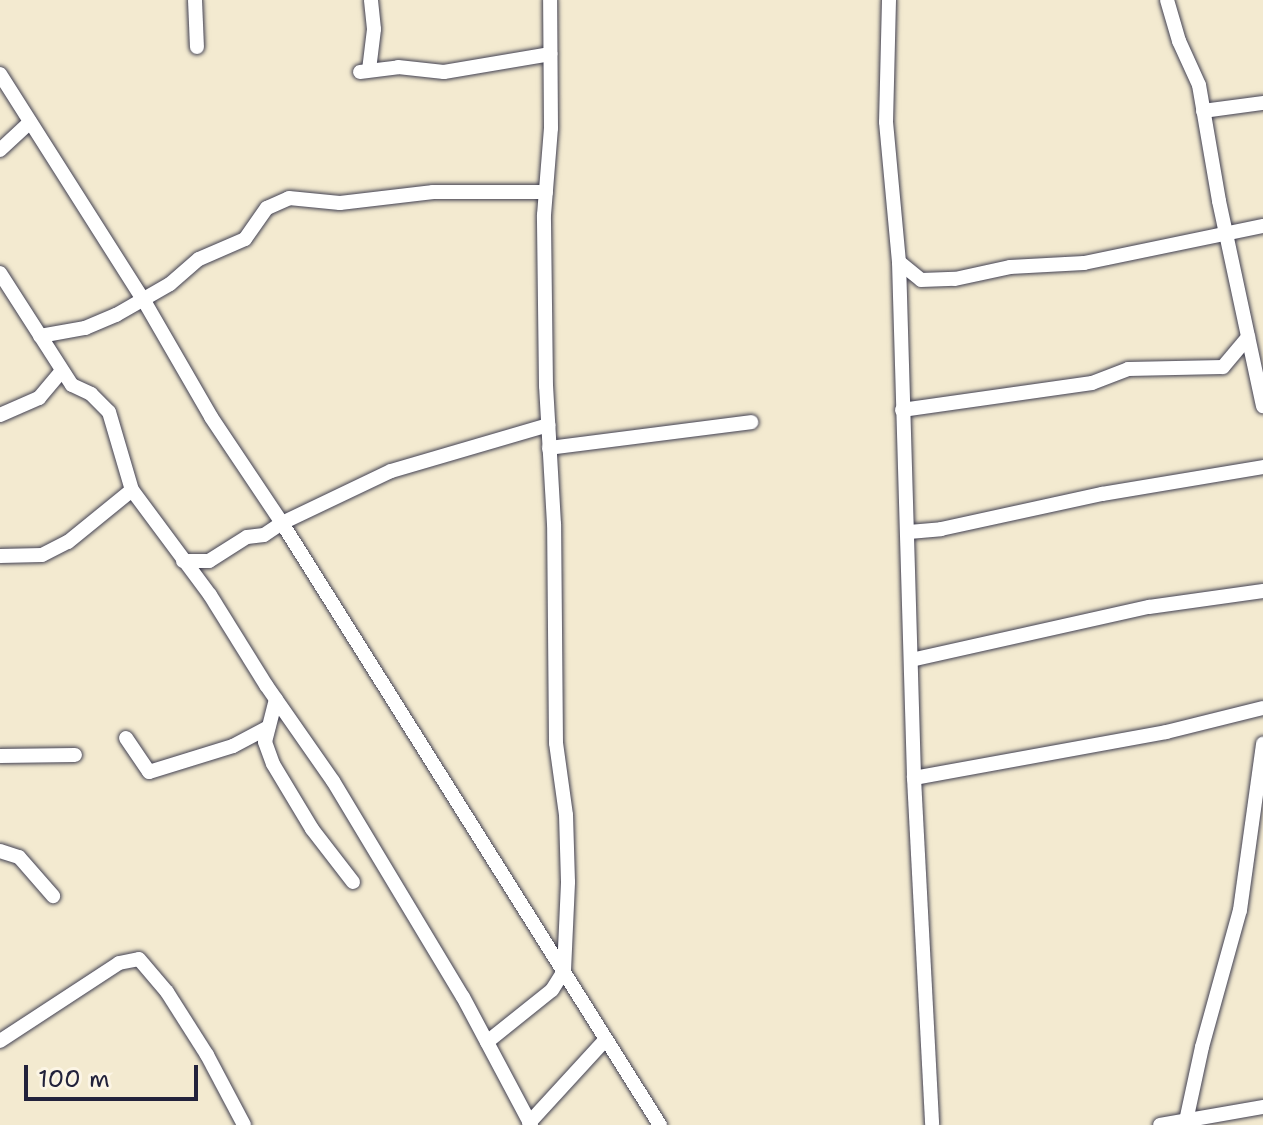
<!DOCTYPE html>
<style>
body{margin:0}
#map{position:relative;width:1263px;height:1125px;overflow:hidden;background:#f3ead0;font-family:"Shantell Sans",sans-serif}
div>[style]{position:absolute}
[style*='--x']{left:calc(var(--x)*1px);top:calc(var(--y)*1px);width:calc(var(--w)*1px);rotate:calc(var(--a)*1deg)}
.roads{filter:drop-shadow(0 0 2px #414051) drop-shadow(0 0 2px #414051)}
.minor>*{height:14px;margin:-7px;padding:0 7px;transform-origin:7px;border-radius:7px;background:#fff}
span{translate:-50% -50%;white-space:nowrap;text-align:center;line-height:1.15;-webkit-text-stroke:6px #fcf5e5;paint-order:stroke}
.scale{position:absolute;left:24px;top:1065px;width:174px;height:36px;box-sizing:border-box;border:4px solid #22223b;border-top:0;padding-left:10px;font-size:24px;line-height:28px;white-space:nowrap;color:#22223b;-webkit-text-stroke:6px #fcf5e5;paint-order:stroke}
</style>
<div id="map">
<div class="roads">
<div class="minor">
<i style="--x:195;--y:0;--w:47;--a:87.6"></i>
<i style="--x:889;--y:0;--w:122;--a:91.4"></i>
<i style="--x:886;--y:122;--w:141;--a:84.7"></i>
<i style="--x:899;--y:262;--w:516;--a:88.33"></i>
<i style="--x:914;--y:778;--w:347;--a:87"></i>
<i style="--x:1167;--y:0;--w:43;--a:73.7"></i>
<i style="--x:1179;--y:41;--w:48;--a:65.6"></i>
<i style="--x:1199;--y:85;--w:118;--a:80.2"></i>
<i style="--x:1219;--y:201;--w:210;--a:77.9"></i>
<i style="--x:369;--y:70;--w:41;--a:-83"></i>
<i style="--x:374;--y:29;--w:29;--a:-96"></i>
<i style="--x:360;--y:72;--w:38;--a:-7"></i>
<i style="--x:398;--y:67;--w:46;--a:6.2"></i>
<i style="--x:444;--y:72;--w:108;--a:-9.6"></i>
<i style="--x:0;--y:74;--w:267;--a:57.6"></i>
<i style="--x:143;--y:299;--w:136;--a:60"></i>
<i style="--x:211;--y:417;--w:128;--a:56.2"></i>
<i style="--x:282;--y:523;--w:711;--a:57.88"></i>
<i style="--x:1203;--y:111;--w:61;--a:-7.6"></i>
<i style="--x:0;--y:150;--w:41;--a:-43"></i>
<i style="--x:899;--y:262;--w:28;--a:39"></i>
<i style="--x:921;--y:280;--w:34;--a:-2"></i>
<i style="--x:955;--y:279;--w:56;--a:-12.3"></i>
<i style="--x:1010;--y:267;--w:74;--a:-3.1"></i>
<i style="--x:1084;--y:263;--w:183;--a:-11.7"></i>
<i style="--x:0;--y:273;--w:133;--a:57.3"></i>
<i style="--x:72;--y:385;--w:21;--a:25"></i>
<i style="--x:91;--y:394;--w:25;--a:45"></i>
<i style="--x:109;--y:412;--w:81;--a:73.6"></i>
<i style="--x:132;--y:490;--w:131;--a:53.4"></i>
<i style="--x:210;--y:595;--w:106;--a:58.1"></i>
<i style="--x:266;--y:685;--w:117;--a:55.1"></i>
<i style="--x:333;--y:781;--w:252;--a:59"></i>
<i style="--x:463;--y:997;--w:145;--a:62"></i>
<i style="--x:40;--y:336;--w:46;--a:-10.1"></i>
<i style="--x:85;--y:328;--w:34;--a:-23"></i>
<i style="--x:116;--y:315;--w:62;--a:-29.9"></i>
<i style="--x:170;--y:284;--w:38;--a:-41"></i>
<i style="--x:199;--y:259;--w:50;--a:-23.5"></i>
<i style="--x:245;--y:239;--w:38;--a:-55"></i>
<i style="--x:267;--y:208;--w:24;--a:-24"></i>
<i style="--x:289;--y:198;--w:51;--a:5.6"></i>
<i style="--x:340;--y:203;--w:94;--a:-6.7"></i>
<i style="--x:433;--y:192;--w:113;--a:0"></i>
<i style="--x:902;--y:410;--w:192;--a:-8.1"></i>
<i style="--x:1092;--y:383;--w:39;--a:-21"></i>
<i style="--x:1128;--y:369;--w:95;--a:-1.2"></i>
<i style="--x:1223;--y:367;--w:39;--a:-50"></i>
<i style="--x:0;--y:415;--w:43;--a:-23.6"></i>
<i style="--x:39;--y:398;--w:35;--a:-50"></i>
<i style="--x:549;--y:448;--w:204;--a:-7.3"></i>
<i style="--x:909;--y:532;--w:32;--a:-5"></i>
<i style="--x:941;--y:529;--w:165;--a:-12.3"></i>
<i style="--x:1102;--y:494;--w:163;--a:-9.5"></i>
<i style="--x:0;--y:556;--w:42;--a:-1.4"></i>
<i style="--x:42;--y:555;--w:29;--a:-27"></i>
<i style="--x:68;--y:542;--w:82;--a:-39.1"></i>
<i style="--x:183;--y:561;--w:26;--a:0"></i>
<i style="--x:209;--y:561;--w:45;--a:-32.3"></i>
<i style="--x:247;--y:537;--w:17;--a:-7"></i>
<i style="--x:264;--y:535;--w:22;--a:-34"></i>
<i style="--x:282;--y:523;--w:121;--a:-25.5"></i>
<i style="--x:391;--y:471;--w:164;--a:-16.3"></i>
<i style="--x:911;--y:660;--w:244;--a:-12.6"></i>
<i style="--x:1149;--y:607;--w:115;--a:-8"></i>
<i style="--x:276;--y:699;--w:44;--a:104.3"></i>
<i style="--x:265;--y:742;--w:23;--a:70"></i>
<i style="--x:273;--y:764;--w:76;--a:59"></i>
<i style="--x:312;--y:829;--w:67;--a:52.3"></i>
<i style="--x:126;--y:738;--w:41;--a:55.9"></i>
<i style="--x:149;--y:772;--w:88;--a:-17.2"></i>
<i style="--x:233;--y:746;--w:40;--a:-28"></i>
<i style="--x:0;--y:756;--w:75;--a:-0.8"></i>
<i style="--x:914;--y:778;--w:256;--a:-10.3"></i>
<i style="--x:1166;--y:732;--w:100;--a:-13.9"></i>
<i style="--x:0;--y:851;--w:20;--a:18"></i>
<i style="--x:19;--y:857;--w:52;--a:48.9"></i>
<i style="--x:0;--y:1041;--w:142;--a:-33.2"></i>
<i style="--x:119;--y:963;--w:20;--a:-11"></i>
<i style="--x:139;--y:959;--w:43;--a:49.7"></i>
<i style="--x:167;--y:992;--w:75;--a:57.6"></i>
<i style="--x:207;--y:1055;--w:79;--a:62.1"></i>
<i style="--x:487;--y:1042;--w:83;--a:-38.7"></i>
<i style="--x:552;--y:990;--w:22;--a:-58"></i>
<i style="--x:564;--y:971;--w:89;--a:-87.4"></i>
<i style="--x:568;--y:882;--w:67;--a:-91.7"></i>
<i style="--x:566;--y:815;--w:73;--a:-97.9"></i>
<i style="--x:556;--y:743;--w:219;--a:-90.5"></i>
<i style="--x:554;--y:524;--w:138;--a:-93.3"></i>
<i style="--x:546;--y:386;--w:171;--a:-90.7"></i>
<i style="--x:544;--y:215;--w:87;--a:-85.4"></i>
<i style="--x:551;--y:128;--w:128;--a:-90.4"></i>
<i style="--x:1186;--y:1121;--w:76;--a:-77.8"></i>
<i style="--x:1202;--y:1047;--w:142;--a:-74.5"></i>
<i style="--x:1240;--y:910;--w:168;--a:-82.1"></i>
<i style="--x:529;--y:1123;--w:113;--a:-47.5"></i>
<i style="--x:1160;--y:1125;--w:105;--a:-9.9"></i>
</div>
</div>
<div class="scale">100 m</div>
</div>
